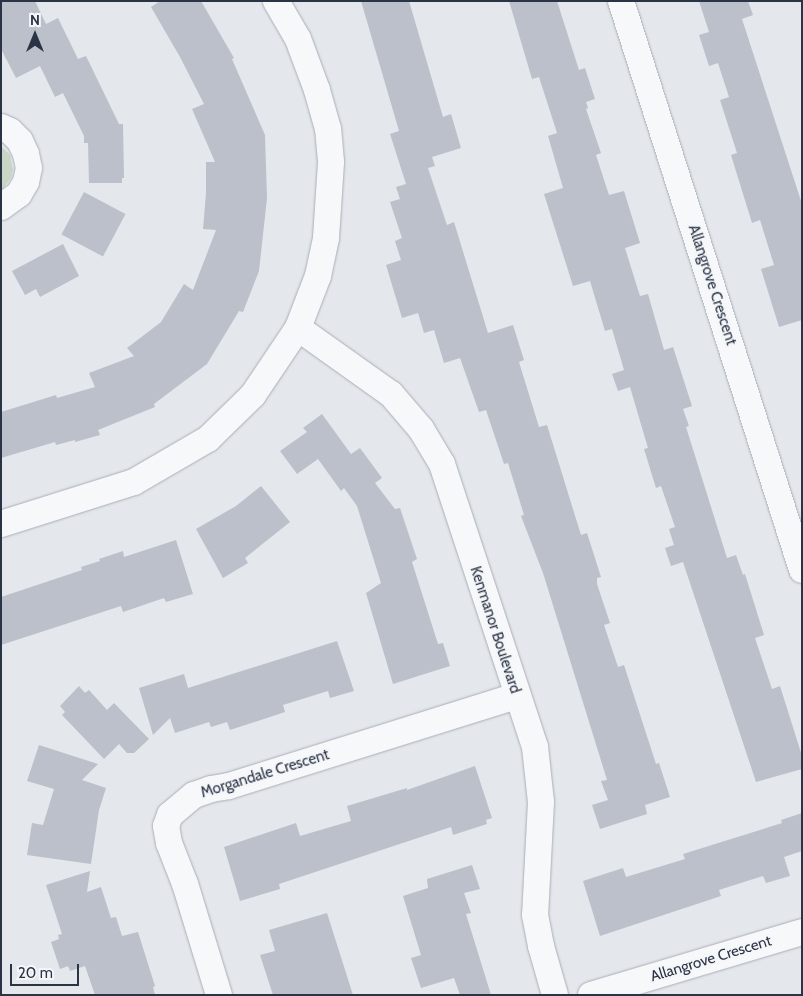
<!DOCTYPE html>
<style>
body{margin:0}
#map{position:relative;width:803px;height:996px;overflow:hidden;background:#e4e7ec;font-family:Cabin,sans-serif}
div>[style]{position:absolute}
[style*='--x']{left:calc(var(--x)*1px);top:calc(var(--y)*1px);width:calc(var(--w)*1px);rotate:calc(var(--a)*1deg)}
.green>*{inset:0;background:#c9d6c5}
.building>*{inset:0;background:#bbc0ca;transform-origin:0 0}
.roads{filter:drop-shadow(0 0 1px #a9aeb7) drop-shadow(0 0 1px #a9aeb7)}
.minor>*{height:26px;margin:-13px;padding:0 13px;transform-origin:13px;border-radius:13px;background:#f7f8fa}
span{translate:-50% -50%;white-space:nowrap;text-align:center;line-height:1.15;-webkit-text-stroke:4px #f4f6f9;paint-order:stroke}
.street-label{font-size:15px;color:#2b3445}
.frame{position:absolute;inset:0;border:2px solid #2b3445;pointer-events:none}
.north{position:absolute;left:10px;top:10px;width:50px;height:50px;-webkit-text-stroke:4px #f4f6f9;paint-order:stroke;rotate:0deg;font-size:14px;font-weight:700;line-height:20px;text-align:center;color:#2b3445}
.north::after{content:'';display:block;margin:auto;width:18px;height:22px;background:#2b3445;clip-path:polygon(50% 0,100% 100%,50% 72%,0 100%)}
.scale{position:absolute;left:10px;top:964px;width:69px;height:22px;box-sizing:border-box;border:2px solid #2b3445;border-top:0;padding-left:6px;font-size:15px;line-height:18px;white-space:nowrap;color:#2b3445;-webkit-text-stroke:4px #f4f6f9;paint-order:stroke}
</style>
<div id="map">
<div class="green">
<i style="clip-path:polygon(1px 146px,10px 155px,13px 170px,11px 178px,1px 191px)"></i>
</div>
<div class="building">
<i style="clip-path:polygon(1px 1px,35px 1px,46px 24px,58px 18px,78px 59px,86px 56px,119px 124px,123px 124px,124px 178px,122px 178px,122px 183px,89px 183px,88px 143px,84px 143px,84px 136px,63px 93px,55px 97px,40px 66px,16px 78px,1px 49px)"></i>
<i style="clip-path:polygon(160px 1px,201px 1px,234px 58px,232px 59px,265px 135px,267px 198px,259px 271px,243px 312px,239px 311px,207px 364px,154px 404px,155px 407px,98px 430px,100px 435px,75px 442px,75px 440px,56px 445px,55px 442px,1px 458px,1px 412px,56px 395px,57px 398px,95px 387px,89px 373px,134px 356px,127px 348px,161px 322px,184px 284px,193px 290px,216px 230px,203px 229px,206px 193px,206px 162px,215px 162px,192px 109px,204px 104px,180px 57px,151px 7px)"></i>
<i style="clip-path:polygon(361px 1px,409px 1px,443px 117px,451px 114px,461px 148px,432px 157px,435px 166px,428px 168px,447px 225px,454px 222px,488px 333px,513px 325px,524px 360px,519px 362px,539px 427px,547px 425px,581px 535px,587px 533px,601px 577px,597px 578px,597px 584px,610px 623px,604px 625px,618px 667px,624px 665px,656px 764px,659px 763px,670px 797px,645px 805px,647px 814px,600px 829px,592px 805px,608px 800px,601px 781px,607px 780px,543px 573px,521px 516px,524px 515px,508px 463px,504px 464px,486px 410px,479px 412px,460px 358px,444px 363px,434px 330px,424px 333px,418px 313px,402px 318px,386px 265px,401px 260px,395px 241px,402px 238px,390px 202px,400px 199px,396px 187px,406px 184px,390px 134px,399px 131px)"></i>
<i style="clip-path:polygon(509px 1px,557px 1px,579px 70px,585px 68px,595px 99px,586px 102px,588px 108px,586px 109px,601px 153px,596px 155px,609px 195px,624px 191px,640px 243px,625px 248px,634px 277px,640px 296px,648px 294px,664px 350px,673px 347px,692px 406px,683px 409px,689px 426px,686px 427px,727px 558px,736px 555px,743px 575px,745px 574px,764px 635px,755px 638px,772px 689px,780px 686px,802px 756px,802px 769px,756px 782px,683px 562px,671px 566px,665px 548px,674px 545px,669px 529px,675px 527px,661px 486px,656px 488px,644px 449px,648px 448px,630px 387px,618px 391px,612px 374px,624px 370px,612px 329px,605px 331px,590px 281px,573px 286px,544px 194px,563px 188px,548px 136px,557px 133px,539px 77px,532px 79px)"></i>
<i style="clip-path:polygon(699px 1px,748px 1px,753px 15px,742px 19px,802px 204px,802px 320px,779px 327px,761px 269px,774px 265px,760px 220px,752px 223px,731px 155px,737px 153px,720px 100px,729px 97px,718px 63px,709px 66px,699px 35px,709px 32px)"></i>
<i style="left:84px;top:192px;width:47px;height:48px;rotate:28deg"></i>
<i style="clip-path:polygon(63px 244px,79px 276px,40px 297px,36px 289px,25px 295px,12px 271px)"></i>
<i style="clip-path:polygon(322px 414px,351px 454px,360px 448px,382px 478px,375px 483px,395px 509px,400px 508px,417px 559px,412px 562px,438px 644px,443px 643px,450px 666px,393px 684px,366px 593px,381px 583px,357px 506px,344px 488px,341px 491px,318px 459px,297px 474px,280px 451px,307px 432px,303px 428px)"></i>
<i style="clip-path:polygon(261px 486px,290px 522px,245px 558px,248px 563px,223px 578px,196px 529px,236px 506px)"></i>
<i style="clip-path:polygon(176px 540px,193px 594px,166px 602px,164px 598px,123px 612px,121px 606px,1px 645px,1px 597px,82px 570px,81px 567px,100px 561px,99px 559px,123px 551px,124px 557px)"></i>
<i style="clip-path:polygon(337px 641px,354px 691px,330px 698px,328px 691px,283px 705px,285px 712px,230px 730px,227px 722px,211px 727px,209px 722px,175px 733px,170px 718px,153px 735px,139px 688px,184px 674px,188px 688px)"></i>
<i style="clip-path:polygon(79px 686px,85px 693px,89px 690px,107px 710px,114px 703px,149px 739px,134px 753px,127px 753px,119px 744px,104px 759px,62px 715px,65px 712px,60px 706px)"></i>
<i style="clip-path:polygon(39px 745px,98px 764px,82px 780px,106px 788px,99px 810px,91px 864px,27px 855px,32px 823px,43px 825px,54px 789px,27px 781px)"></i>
<i style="clip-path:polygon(475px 766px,492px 818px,486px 820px,487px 824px,453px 835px,451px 827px,279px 884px,280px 889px,240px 901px,224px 847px,296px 823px,300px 836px,351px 821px,347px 806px,407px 788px,407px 790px)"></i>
<i style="clip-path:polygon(802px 813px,802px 851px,784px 857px,790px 876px,766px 883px,763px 876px,747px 881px,719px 890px,721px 896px,600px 936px,583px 881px,623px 868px,626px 877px,685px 859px,683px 854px,782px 823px,781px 820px)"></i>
<i style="clip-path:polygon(472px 865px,480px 889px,464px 893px,471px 913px,466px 914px,491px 995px,460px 995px,454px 978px,421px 988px,411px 958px,421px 955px,403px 896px,428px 888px,427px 879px)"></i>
<i style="clip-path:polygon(90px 871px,87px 892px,101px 887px,111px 918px,116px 917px,122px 936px,138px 932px,155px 986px,153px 987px,155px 995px,95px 995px,85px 966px,70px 971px,68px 966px,60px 969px,51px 942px,59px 939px,58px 935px,62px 934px,46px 885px)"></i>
<i style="clip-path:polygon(327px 913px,353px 995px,273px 995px,260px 955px,275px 951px,269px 930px)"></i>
</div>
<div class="roads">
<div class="minor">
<i style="--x:621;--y:1;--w:597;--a:72.35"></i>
<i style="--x:1;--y:127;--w:10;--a:24"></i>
<i style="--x:10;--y:131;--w:14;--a:45"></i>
<i style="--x:20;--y:141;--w:14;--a:65"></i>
<i style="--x:26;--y:154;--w:14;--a:78"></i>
<i style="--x:29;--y:168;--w:14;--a:102"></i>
<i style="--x:26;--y:182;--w:14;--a:120"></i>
<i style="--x:19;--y:194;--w:22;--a:144"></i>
<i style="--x:298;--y:328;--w:114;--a:35.4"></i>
<i style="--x:391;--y:394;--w:46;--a:49.4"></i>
<i style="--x:421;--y:429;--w:41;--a:59"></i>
<i style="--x:442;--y:464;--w:298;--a:71.8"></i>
<i style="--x:535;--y:747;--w:55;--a:83.8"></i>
<i style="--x:541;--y:802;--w:113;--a:93"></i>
<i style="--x:535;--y:915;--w:32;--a:79"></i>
<i style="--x:541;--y:946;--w:51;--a:74.1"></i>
<i style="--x:1;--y:524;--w:139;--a:-17.5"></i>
<i style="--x:134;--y:482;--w:86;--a:-30.2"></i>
<i style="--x:208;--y:439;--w:63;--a:-44.4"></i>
<i style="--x:253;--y:395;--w:81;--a:-56.1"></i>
<i style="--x:298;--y:328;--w:56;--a:-69"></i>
<i style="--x:318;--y:276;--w:39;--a:-78"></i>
<i style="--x:326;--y:238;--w:76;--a:-86.2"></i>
<i style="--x:331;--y:162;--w:33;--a:-95"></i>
<i style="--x:328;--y:129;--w:41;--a:-105.8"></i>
<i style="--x:317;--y:90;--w:54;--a:-110.4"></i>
<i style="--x:298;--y:39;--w:44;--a:-120.1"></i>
<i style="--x:219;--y:995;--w:116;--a:-107"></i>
<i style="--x:185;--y:884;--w:44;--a:-111.3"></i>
<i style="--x:169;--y:843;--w:17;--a:-100"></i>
<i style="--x:166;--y:826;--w:12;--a:-70"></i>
<i style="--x:170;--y:815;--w:31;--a:-40"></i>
<i style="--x:194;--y:795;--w:18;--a:-19"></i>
<i style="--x:211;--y:789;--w:18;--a:-9"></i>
<i style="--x:229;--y:786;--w:301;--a:-17.4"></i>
<i style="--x:591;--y:995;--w:220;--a:-16.6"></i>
</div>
</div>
<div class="street-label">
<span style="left:712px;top:285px;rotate:72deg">Allangrove Crescent</span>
<span style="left:495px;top:630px;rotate:72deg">Kenmanor Boulevard</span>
<span style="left:265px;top:774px;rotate:-17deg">Morgandale Crescent</span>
<span style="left:711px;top:959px;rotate:-17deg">Allangrove Crescent</span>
</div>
<div class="frame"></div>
<div class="north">N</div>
<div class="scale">20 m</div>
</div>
